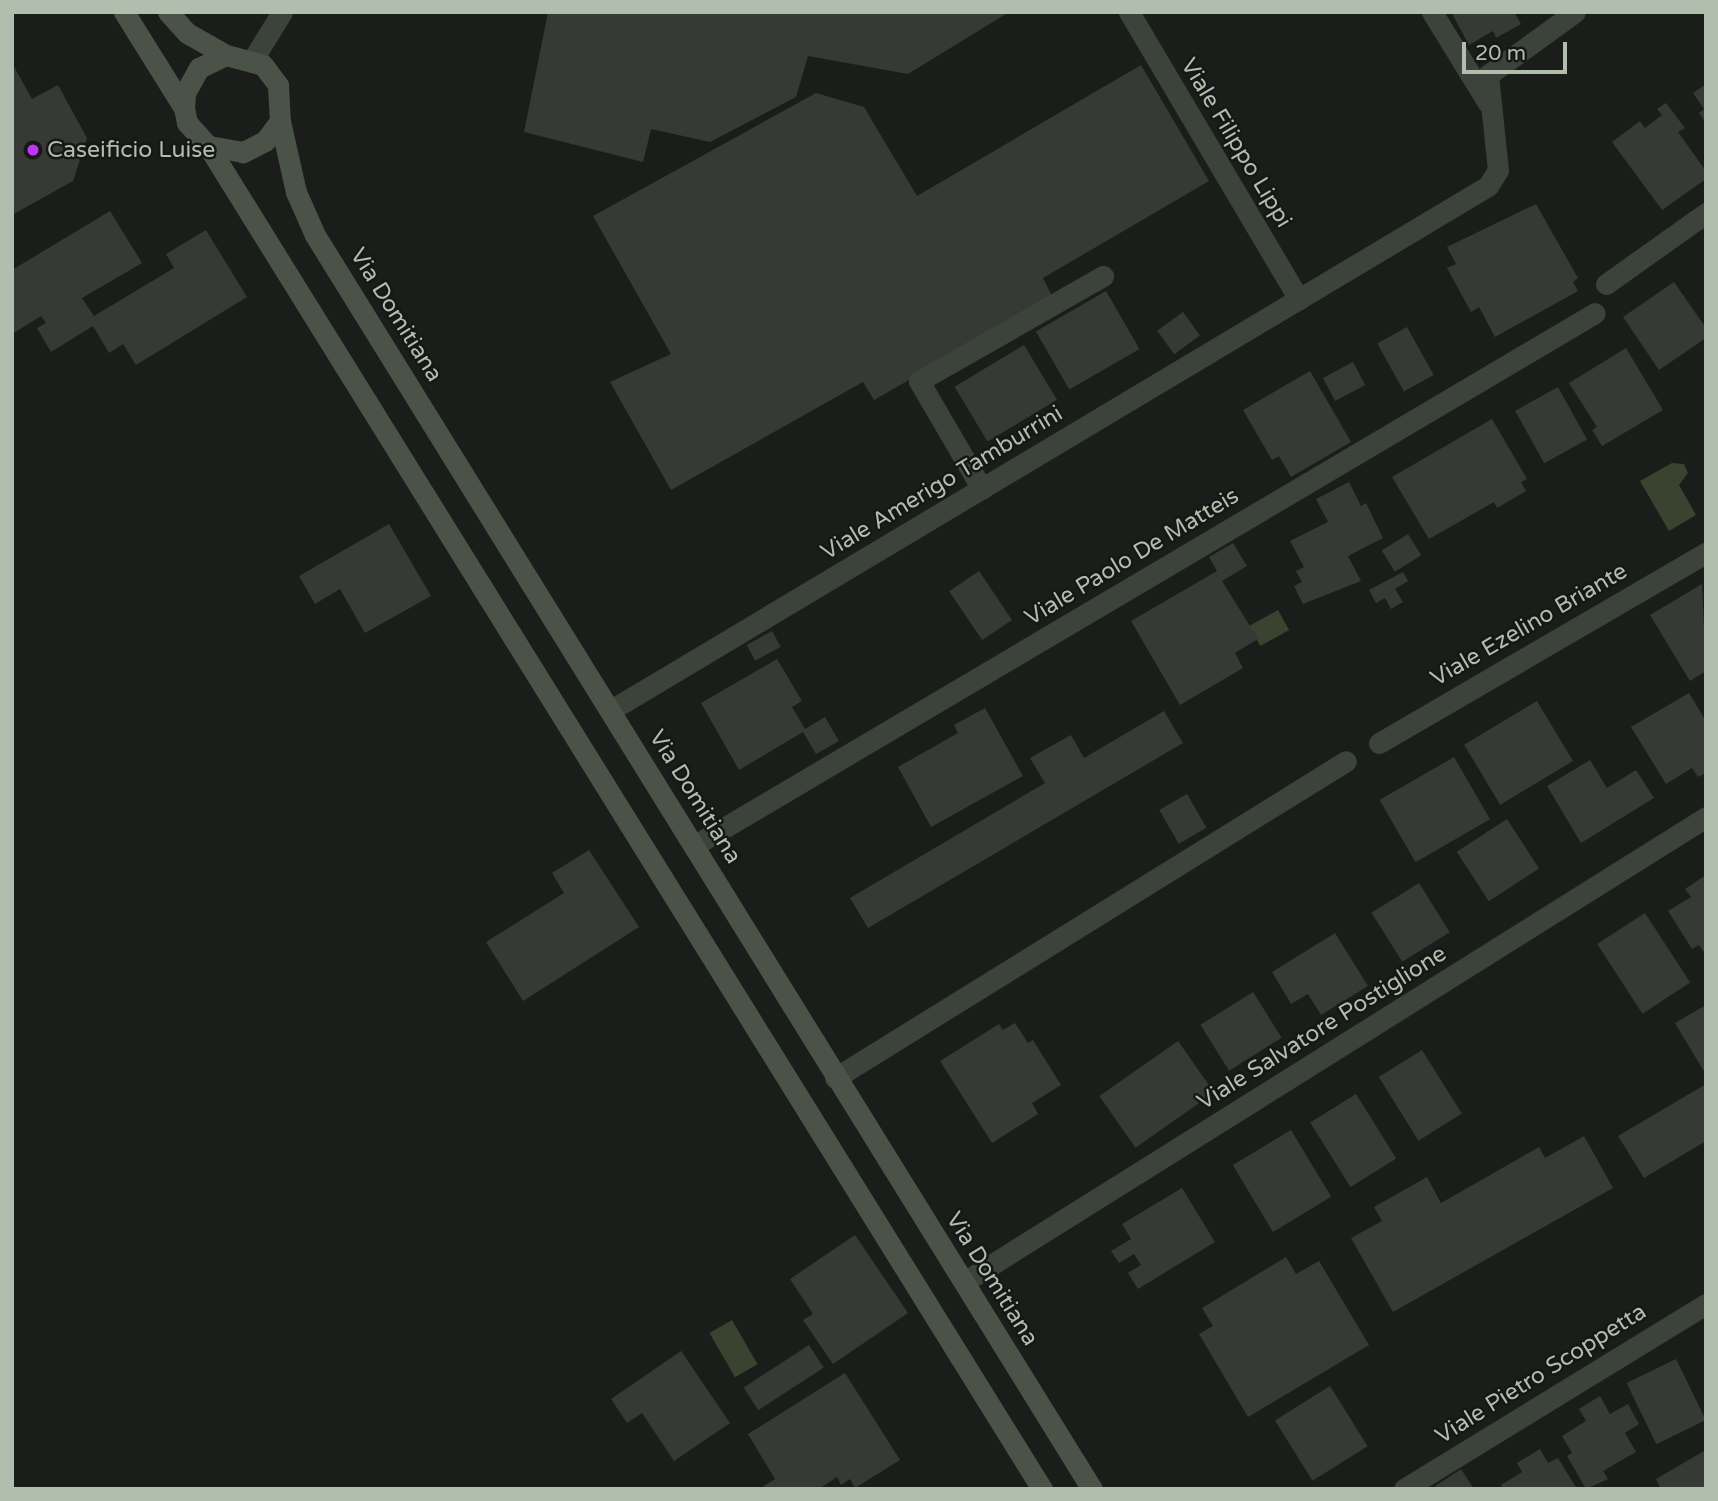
<!DOCTYPE html>
<style>
body{margin:0}
#map{position:relative;width:1718px;height:1501px;overflow:hidden;background:#1b1d1b;font-family:"Varela Round",sans-serif}
div>[style]{position:absolute}
[style*='--x']{left:calc(var(--x)*1px);top:calc(var(--y)*1px);width:calc(var(--w)*1px);rotate:calc(var(--a)*1deg)}
.water>*{inset:0;background:#39432f;transform-origin:0 0}
.building>*{inset:0;background:#363936;transform-origin:0 0}
.street>*{height:21px;margin:-10.5px;padding:0 10.5px;transform-origin:10.5px;border-radius:10.5px;background:#3c433b}
.secondary>*{height:21px;margin:-10.5px;padding:0 10.5px;transform-origin:10.5px;border-radius:10.5px;background:#4b5349}
.dots>*{width:19px;height:19px;translate:-50% -50%;box-sizing:border-box;border:4px solid #161816;border-radius:50%}
span{translate:-50% -50%;white-space:nowrap;text-align:center;line-height:1.15;-webkit-text-stroke:5px #161816;paint-order:stroke}
.street-label{font-size:23px;color:#b1bdad}
.poi-label{font-size:23px;color:#b1bdad}
.left{translate:0 -50%;text-align:left}
.frame{position:absolute;inset:0;border:14px solid #b1bdad;pointer-events:none}
.scale{position:absolute;left:1462px;top:42px;width:105px;height:32px;box-sizing:border-box;border:4px solid #b1bdad;border-top:0;padding-left:9px;font-size:21px;line-height:24px;white-space:nowrap;color:#b1bdad;-webkit-text-stroke:5px #161816;paint-order:stroke}
</style>
<div id="map">
<div class="water">
<i style="clip-path:polygon(1672px 463px,1684px 464px,1688px 473px,1679px 485px,1696px 515px,1669px 531px,1640px 481px)"></i>
<i style="left:1278px;top:610px;width:23px;height:33px;rotate:61deg"></i>
<i style="left:732px;top:1320px;width:51px;height:26px;rotate:60deg"></i>
</div>
<div class="building">
<i style="clip-path:polygon(548px 12px,1009px 12px,908px 74px,808px 56px,796px 97px,710px 142px,651px 129px,643px 162px,524px 132px)"></i>
<i style="clip-path:polygon(1451px 12px,1514px 12px,1521px 24px,1496px 38px,1493px 31px,1469px 45px)"></i>
<i style="clip-path:polygon(12px 63px,32px 99px,58px 85px,87px 138px,73px 181px,12px 215px)"></i>
<i style="clip-path:polygon(1141px 65px,1209px 181px,1043px 278px,1053px 298px,874px 400px,863px 382px,671px 490px,610px 382px,671px 354px,593px 216px,816px 93px,864px 107px,917px 196px)"></i>
<i style="clip-path:polygon(1706px 84px,1706px 123px,1699px 113px,1704px 109px,1693px 93px)"></i>
<i style="clip-path:polygon(1666px 103px,1685px 128px,1678px 132px,1706px 171px,1706px 179px,1662px 210px,1612px 142px,1640px 121px,1645px 128px,1662px 115px,1657px 109px)"></i>
<i style="clip-path:polygon(1536px 204px,1578px 278px,1573px 282px,1578px 291px,1495px 337px,1479px 307px,1471px 312px,1447px 268px,1456px 264px,1447px 247px)"></i>
<i style="clip-path:polygon(110px 211px,142px 263px,82px 298px,94px 316px,174px 268px,166px 254px,206px 230px,247px 297px,136px 365px,123px 344px,109px 353px,93px 326px,51px 352px,37px 328px,46px 323px,41px 316px,12px 334px,12px 270px)"></i>
<i style="clip-path:polygon(1674px 282px,1706px 328px,1706px 338px,1659px 370px,1623px 317px)"></i>
<i style="left:1106px;top:291px;width:67px;height:81px;rotate:60deg"></i>
<i style="left:1183px;top:312px;width:29px;height:32px;rotate:54deg"></i>
<i style="left:1407px;top:327px;width:55px;height:34px;rotate:61deg"></i>
<i style="left:1024px;top:345px;width:64px;height:81px;rotate:59deg"></i>
<i style="clip-path:polygon(1626px 348px,1663px 410px,1602px 446px,1592px 430px,1597px 427px,1569px 383px)"></i>
<i style="left:1353px;top:362px;width:26px;height:34px;rotate:62deg"></i>
<i style="clip-path:polygon(1310px 371px,1351px 442px,1291px 477px,1279px 456px,1272px 460px,1243px 410px)"></i>
<i style="left:1558px;top:387px;width:60px;height:49px;rotate:61deg"></i>
<i style="clip-path:polygon(1492px 419px,1527px 479px,1521px 482px,1526px 491px,1497px 508px,1494px 502px,1429px 539px,1392px 477px)"></i>
<i style="clip-path:polygon(1349px 482px,1361px 506px,1366px 503px,1383px 538px,1348px 556px,1361px 581px,1303px 604px,1294px 586px,1302px 582px,1296px 571px,1304px 567px,1290px 541px,1328px 522px,1316px 499px)"></i>
<i style="clip-path:polygon(389px 524px,431px 596px,365px 633px,340px 589px,315px 604px,299px 576px)"></i>
<i style="left:1408px;top:534px;width:25px;height:31px;rotate:58deg"></i>
<i style="clip-path:polygon(1233px 543px,1247px 566px,1222px 581px,1258px 639px,1235px 653px,1243px 668px,1180px 705px,1131px 621px,1217px 571px,1209px 557px)"></i>
<i style="left:979px;top:571px;width:59px;height:36px;rotate:56deg"></i>
<i style="clip-path:polygon(1403px 572px,1408px 581px,1395px 589px,1403px 602px,1391px 609px,1385px 598px,1376px 603px,1369px 590px)"></i>
<i style="clip-path:polygon(1702px 584px,1706px 671px,1690px 681px,1650px 615px)"></i>
<i style="left:772px;top:631px;width:18px;height:29px;rotate:61deg"></i>
<i style="clip-path:polygon(777px 659px,802px 701px,792px 707px,805px 729px,825px 717px,839px 741px,816px 754px,803px 732px,739px 770px,701px 703px)"></i>
<i style="clip-path:polygon(1689px 693px,1706px 721px,1706px 773px,1698px 777px,1692px 768px,1666px 784px,1631px 727px)"></i>
<i style="left:1537px;top:701px;width:70px;height:85px;rotate:59deg"></i>
<i style="clip-path:polygon(985px 708px,1023px 776px,931px 827px,898px 767px,958px 733px,954px 725px)"></i>
<i style="clip-path:polygon(1164px 711px,1183px 743px,868px 928px,850px 898px,1045px 783px,1030px 758px,1071px 735px,1084px 758px)"></i>
<i style="left:1454px;top:757px;width:72px;height:86px;rotate:60deg"></i>
<i style="clip-path:polygon(1590px 760px,1607px 788px,1636px 770px,1654px 798px,1581px 843px,1547px 786px)"></i>
<i style="left:1187px;top:794px;width:39px;height:32px;rotate:60deg"></i>
<i style="left:1507px;top:819px;width:59px;height:60px;rotate:57deg"></i>
<i style="clip-path:polygon(589px 850px,639px 927px,523px 1001px,486px 942px,564px 893px,552px 873px)"></i>
<i style="clip-path:polygon(1706px 875px,1706px 955px,1699px 945px,1692px 949px,1668px 911px,1691px 897px,1685px 889px)"></i>
<i style="left:1419px;top:883px;width:58px;height:56px;rotate:58deg"></i>
<i style="left:1645px;top:913px;width:83px;height:57px;rotate:57deg"></i>
<i style="clip-path:polygon(1335px 933px,1368px 986px,1321px 1015px,1308px 994px,1291px 1004px,1272px 972px)"></i>
<i style="left:1253px;top:992px;width:54px;height:62px;rotate:58deg"></i>
<i style="clip-path:polygon(1706px 1005px,1706px 1075px,1675px 1023px)"></i>
<i style="clip-path:polygon(1015px 1023px,1028px 1043px,1033px 1040px,1061px 1085px,1032px 1103px,1038px 1114px,992px 1143px,940px 1061px,999px 1024px,1003px 1030px)"></i>
<i style="left:1178px;top:1041px;width:63px;height:96px;rotate:55deg"></i>
<i style="left:1422px;top:1050px;width:75px;height:51px;rotate:58deg"></i>
<i style="clip-path:polygon(1706px 1084px,1706px 1141px,1644px 1178px,1618px 1136px)"></i>
<i style="left:1356px;top:1094px;width:76px;height:54px;rotate:58deg"></i>
<i style="left:1291px;top:1130px;width:78px;height:68px;rotate:59deg"></i>
<i style="clip-path:polygon(1584px 1136px,1613px 1188px,1393px 1312px,1351px 1238px,1382px 1221px,1374px 1207px,1427px 1177px,1441px 1203px,1539px 1147px,1545px 1158px)"></i>
<i style="clip-path:polygon(1182px 1188px,1215px 1242px,1138px 1289px,1128px 1273px,1141px 1265px,1134px 1254px,1119px 1263px,1111px 1251px,1131px 1239px,1122px 1224px)"></i>
<i style="clip-path:polygon(855px 1235px,908px 1313px,833px 1364px,803px 1320px,813px 1314px,790px 1279px)"></i>
<i style="clip-path:polygon(1286px 1257px,1296px 1274px,1319px 1261px,1369px 1345px,1248px 1417px,1199px 1334px,1213px 1326px,1202px 1308px)"></i>
<i style="left:809px;top:1345px;width:27px;height:78px;rotate:57deg"></i>
<i style="clip-path:polygon(681px 1351px,730px 1423px,674px 1461px,642px 1413px,627px 1423px,611px 1399px)"></i>
<i style="left:1676px;top:1359px;width:68px;height:55px;rotate:64deg"></i>
<i style="clip-path:polygon(845px 1373px,900px 1460px,855px 1488px,850px 1479px,841px 1485px,837px 1477px,819px 1489px,759px 1489px,775px 1479px,748px 1434px)"></i>
<i style="left:1330px;top:1386px;width:71px;height:65px;rotate:58deg"></i>
<i style="clip-path:polygon(1600px 1396px,1610px 1414px,1628px 1404px,1639px 1424px,1625px 1433px,1636px 1452px,1603px 1471px,1608px 1479px,1586px 1489px,1567px 1456px,1572px 1453px,1562px 1436px,1586px 1421px,1579px 1409px)"></i>
<i style="clip-path:polygon(1540px 1449px,1548px 1463px,1558px 1458px,1577px 1489px,1503px 1489px,1501px 1485px,1522px 1472px,1517px 1463px)"></i>
<i style="clip-path:polygon(1704px 1451px,1706px 1489px,1661px 1489px,1656px 1479px)"></i>
<i style="clip-path:polygon(1461px 1469px,1474px 1489px,1437px 1489px,1435px 1486px)"></i>
</div>
<div class="street">
<i style="--x:1129;--y:12;--w:334;--a:59.4"></i>
<i style="--x:1432;--y:12;--w:107;--a:58.4"></i>
<i style="--x:253;--y:59;--w:55;--a:-58.3"></i>
<i style="--x:1606;--y:284;--w:123;--a:-35.4"></i>
<i style="--x:982;--y:489;--w:125;--a:-120.3"></i>
<i style="--x:919;--y:381;--w:212;--a:-29.7"></i>
<i style="--x:611;--y:710;--w:1022;--a:-30.86"></i>
<i style="--x:1488;--y:186;--w:19;--a:-58"></i>
<i style="--x:1498;--y:170;--w:96;--a:-96"></i>
<i style="--x:1488;--y:75;--w:107;--a:-35.9"></i>
<i style="--x:1379;--y:743;--w:378;--a:-30.2"></i>
<i style="--x:695;--y:845;--w:1045;--a:-30.59"></i>
<i style="--x:835;--y:1078;--w:601;--a:-31.81"></i>
<i style="--x:964;--y:1282;--w:876;--a:-32.07"></i>
<i style="--x:1404;--y:1489;--w:354;--a:-31.5"></i>
</div>
<div class="secondary">
<i style="--x:124;--y:12;--w:113;--a:58"></i>
<i style="--x:168;--y:12;--w:28;--a:48"></i>
<i style="--x:187;--y:33;--w:45;--a:29.4"></i>
<i style="--x:226;--y:55;--w:38;--a:15"></i>
<i style="--x:263;--y:65;--w:25;--a:53"></i>
<i style="--x:278;--y:85;--w:36;--a:87"></i>
<i style="--x:280;--y:121;--w:25;--a:127"></i>
<i style="--x:265;--y:141;--w:25;--a:153"></i>
<i style="--x:243;--y:152;--w:36;--a:-170"></i>
<i style="--x:208;--y:146;--w:31;--a:-132"></i>
<i style="--x:187;--y:123;--w:15;--a:-101"></i>
<i style="--x:184;--y:108;--w:15;--a:-86"></i>
<i style="--x:185;--y:93;--w:29;--a:-61"></i>
<i style="--x:199;--y:68;--w:30;--a:-26"></i>
<i style="--x:280;--y:121;--w:73;--a:77.3"></i>
<i style="--x:296;--y:192;--w:47;--a:66.2"></i>
<i style="--x:315;--y:235;--w:1475;--a:58.22"></i>
<i style="--x:208;--y:146;--w:1581;--a:58.16"></i>
</div>
<div class="dots">
<i style="left:33px;top:150px;background:#c033fd"></i>
</div>
<div class="street-label">
<span style="left:1236px;top:143px;rotate:59deg">Viale Filippo Lippi</span>
<span style="left:396px;top:315px;rotate:58deg">Via Domitiana</span>
<span style="left:942px;top:483px;rotate:-31deg">Viale Amerigo Tamburrini</span>
<span style="left:1132px;top:557px;rotate:-31deg">Viale Paolo De Matteis</span>
<span style="left:1529px;top:625px;rotate:-30deg">Viale Ezelino Briante</span>
<span style="left:695px;top:797px;rotate:58deg">Via Domitiana</span>
<span style="left:1322px;top:1028px;rotate:-32deg">Viale Salvatore Postiglione</span>
<span style="left:992px;top:1279px;rotate:58deg">Via Domitiana</span>
<span style="left:1541px;top:1374px;rotate:-32deg">Viale Pietro Scoppetta</span>
</div>
<div class="poi-label">
<span class="left" style="left:47px;top:150px">Caseificio Luise</span>
</div>
<div class="frame"></div>
<div class="scale">20 m</div>
</div>
